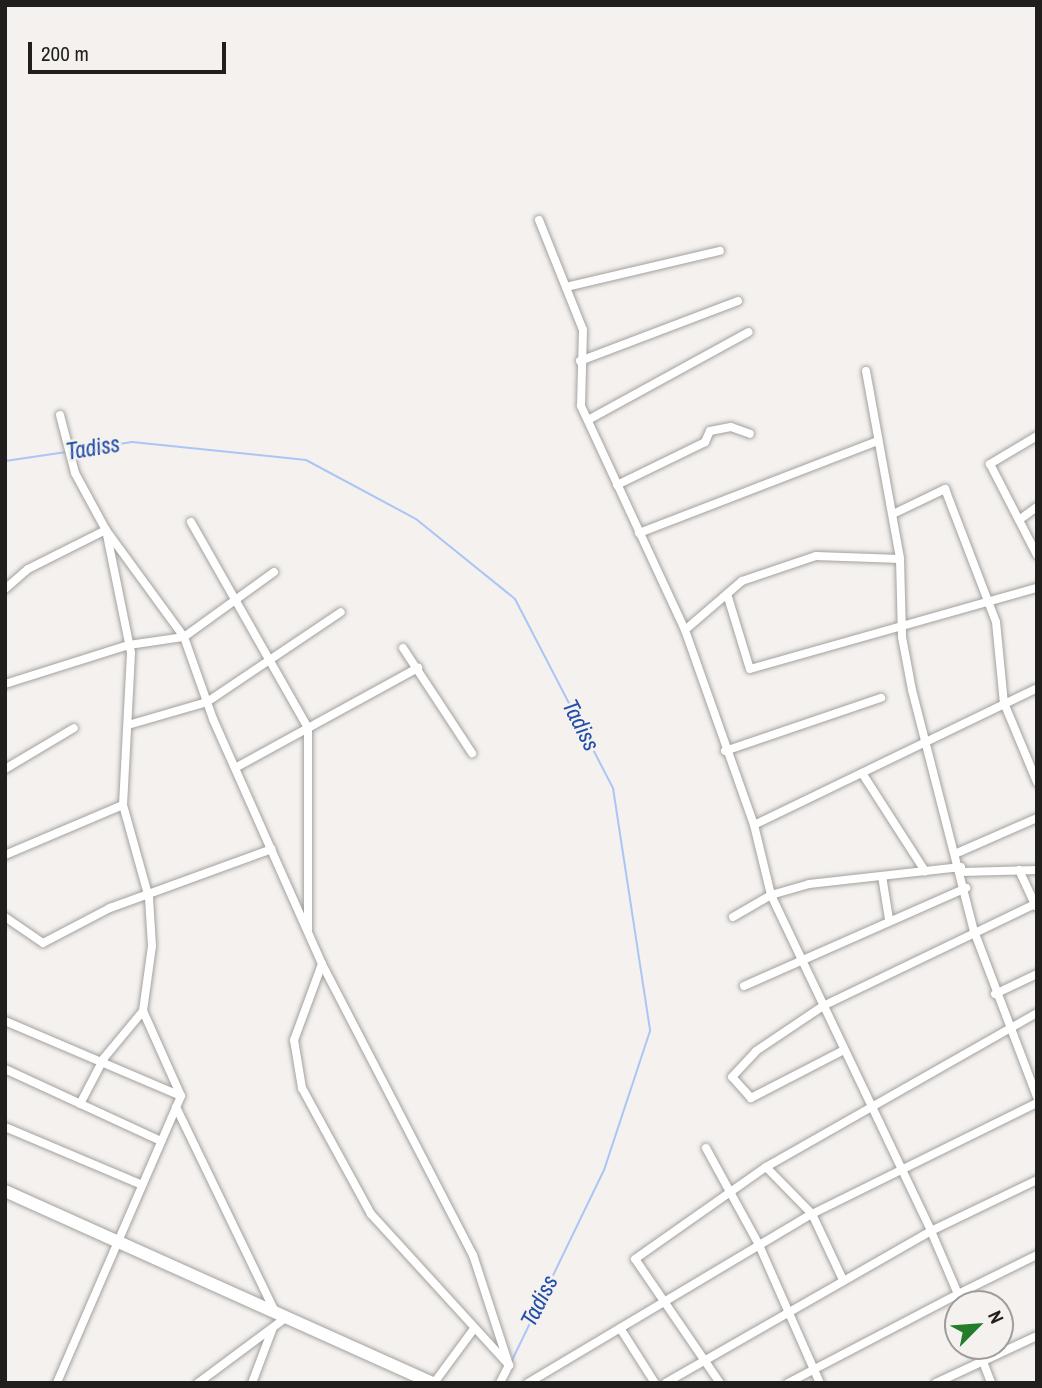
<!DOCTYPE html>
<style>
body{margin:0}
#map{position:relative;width:1042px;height:1388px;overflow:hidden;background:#f4f1ee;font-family:"Archivo Narrow",sans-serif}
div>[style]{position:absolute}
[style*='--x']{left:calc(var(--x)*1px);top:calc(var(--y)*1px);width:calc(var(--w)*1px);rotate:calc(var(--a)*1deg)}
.stream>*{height:2px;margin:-1px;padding:0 1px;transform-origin:1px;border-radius:1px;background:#abc6f6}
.roads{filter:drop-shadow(0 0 2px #a3a19e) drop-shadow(0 0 2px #a3a19e)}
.minor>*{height:8px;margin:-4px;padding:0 4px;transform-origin:4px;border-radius:4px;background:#fff}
.primary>*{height:12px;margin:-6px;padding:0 6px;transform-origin:6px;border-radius:6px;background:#fff}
span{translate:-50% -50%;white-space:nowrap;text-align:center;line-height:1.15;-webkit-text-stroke:5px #f4f1ee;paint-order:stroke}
.water-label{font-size:23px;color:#214fa9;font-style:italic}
.frame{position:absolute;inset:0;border:7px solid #201f1e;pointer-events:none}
.north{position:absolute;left:944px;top:1290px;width:70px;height:70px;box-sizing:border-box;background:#f4f1ee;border:2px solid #9f9d9b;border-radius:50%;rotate:65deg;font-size:19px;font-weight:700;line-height:28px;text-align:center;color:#201f1e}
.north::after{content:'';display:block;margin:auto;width:24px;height:32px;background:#247d2b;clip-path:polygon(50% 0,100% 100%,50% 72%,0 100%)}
.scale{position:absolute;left:28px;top:42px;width:198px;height:32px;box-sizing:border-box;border:4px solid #201f1e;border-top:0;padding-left:9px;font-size:21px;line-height:24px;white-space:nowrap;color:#201f1e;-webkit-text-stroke:5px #f4f1ee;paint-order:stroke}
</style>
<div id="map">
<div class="stream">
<i style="--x:71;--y:451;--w:62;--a:-8.4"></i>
<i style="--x:132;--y:442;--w:175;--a:5.9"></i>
<i style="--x:306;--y:460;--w:125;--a:28.2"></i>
<i style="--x:416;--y:519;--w:127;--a:38.9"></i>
<i style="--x:515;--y:599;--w:213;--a:62.6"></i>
<i style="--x:613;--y:788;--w:246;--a:81.3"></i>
<i style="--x:650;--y:1031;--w:146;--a:108.3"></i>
<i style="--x:604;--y:1170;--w:213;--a:115.8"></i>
<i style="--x:5;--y:461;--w:62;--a:-8.4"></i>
</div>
<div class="roads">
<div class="minor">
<i style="--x:539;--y:220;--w:118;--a:68.2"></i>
<i style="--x:583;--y:330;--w:76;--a:91.5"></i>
<i style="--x:581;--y:406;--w:247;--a:65.1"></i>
<i style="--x:685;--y:630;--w:207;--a:70.5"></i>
<i style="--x:754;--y:825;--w:72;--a:76.3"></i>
<i style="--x:771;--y:895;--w:372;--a:64.5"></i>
<i style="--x:931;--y:1231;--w:305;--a:150.2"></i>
<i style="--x:566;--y:287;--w:158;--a:-13.2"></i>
<i style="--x:580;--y:361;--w:169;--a:-20.8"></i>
<i style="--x:866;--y:371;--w:191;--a:79.7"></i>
<i style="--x:900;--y:559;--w:78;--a:88.5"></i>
<i style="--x:902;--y:637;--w:54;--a:79.3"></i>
<i style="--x:912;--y:690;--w:249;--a:75.6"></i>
<i style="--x:974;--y:931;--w:178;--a:69.2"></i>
<i style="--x:60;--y:415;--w:60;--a:75.5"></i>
<i style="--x:75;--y:473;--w:65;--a:61.5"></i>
<i style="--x:106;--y:530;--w:132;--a:53.9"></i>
<i style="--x:184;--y:637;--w:87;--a:70.5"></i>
<i style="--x:213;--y:719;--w:268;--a:66"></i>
<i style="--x:322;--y:964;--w:328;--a:62.6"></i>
<i style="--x:473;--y:1255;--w:116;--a:71.9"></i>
<i style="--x:588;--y:420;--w:183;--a:-28.7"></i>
<i style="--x:1037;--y:436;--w:55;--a:149.2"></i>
<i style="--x:990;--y:464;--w:102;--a:62.7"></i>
<i style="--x:617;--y:485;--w:98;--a:-26"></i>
<i style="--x:705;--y:442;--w:12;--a:-66"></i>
<i style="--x:710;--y:431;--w:21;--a:-11"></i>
<i style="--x:731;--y:427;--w:20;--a:20"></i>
<i style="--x:893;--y:514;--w:58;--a:-25.7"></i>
<i style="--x:945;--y:489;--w:142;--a:69"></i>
<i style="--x:996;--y:622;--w:81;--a:84.4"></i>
<i style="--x:1004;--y:703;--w:86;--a:67.3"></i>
<i style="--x:1019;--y:520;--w:22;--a:-36"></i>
<i style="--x:191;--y:522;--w:237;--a:60.4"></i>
<i style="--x:308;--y:728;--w:202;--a:90"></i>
<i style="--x:639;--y:533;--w:256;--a:-21.1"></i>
<i style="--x:5;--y:589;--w:30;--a:-41"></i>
<i style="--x:28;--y:569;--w:87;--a:-26.6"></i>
<i style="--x:106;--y:530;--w:126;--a:78.5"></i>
<i style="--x:131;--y:653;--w:152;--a:93"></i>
<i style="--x:123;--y:805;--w:97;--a:74.4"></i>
<i style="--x:149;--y:898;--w:48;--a:86.4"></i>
<i style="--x:152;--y:946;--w:66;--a:97.9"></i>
<i style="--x:143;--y:1011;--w:93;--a:65.9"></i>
<i style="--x:181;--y:1096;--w:313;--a:113.4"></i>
<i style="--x:727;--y:594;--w:78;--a:73"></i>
<i style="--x:750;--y:669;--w:298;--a:-15.8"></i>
<i style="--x:685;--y:630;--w:75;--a:-40.7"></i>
<i style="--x:742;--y:581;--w:78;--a:-18.7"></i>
<i style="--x:816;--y:556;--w:84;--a:2"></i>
<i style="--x:403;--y:648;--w:126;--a:56.7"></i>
<i style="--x:5;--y:684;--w:130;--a:-17.5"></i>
<i style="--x:129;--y:645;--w:56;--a:-8.3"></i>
<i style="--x:184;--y:637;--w:111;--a:-35.8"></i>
<i style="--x:128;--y:725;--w:82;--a:-16.2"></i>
<i style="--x:207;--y:702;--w:161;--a:-33.9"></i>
<i style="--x:725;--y:751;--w:165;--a:-18.8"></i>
<i style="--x:235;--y:768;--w:209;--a:-28.7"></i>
<i style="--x:5;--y:769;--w:80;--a:-30.7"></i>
<i style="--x:862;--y:773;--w:117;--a:57.3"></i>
<i style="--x:754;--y:825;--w:314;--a:-25.8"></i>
<i style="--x:957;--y:853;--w:87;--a:-23.6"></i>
<i style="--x:5;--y:855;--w:128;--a:-23"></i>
<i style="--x:1019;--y:870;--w:40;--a:65"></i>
<i style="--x:962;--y:872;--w:75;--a:-1.5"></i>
<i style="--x:882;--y:876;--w:44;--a:80.8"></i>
<i style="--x:5;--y:917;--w:46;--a:34.4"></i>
<i style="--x:43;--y:943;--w:76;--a:-27.6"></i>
<i style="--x:110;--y:908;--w:172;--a:-20"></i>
<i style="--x:733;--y:917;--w:44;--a:-30.1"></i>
<i style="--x:771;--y:895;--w:40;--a:-16"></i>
<i style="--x:809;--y:884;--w:153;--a:-6.4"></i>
<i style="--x:322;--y:964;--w:81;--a:110.2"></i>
<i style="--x:294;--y:1040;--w:49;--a:80.5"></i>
<i style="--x:302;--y:1088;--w:144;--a:61.3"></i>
<i style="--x:371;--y:1214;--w:205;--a:47.6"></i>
<i style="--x:509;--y:1365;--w:20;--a:117"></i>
<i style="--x:744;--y:986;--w:243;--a:-23.8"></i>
<i style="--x:995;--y:994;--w:47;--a:-25.5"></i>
<i style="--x:5;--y:1021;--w:191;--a:23.1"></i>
<i style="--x:844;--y:1050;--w:105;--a:152.7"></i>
<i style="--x:751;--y:1098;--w:28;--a:-132"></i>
<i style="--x:732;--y:1077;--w:35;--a:-47"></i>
<i style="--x:756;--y:1051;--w:81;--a:-33.9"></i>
<i style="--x:823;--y:1006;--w:235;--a:-25.7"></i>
<i style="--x:5;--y:1069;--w:172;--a:24.8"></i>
<i style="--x:80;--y:1104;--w:52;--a:-62.4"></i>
<i style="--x:104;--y:1058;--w:61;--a:-50.3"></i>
<i style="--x:176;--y:1107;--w:228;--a:64.2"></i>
<i style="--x:5;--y:1127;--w:149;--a:22.9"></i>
<i style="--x:706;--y:1148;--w:111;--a:61.3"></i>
<i style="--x:759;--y:1245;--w:151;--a:66.2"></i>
<i style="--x:766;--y:1167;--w:66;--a:45.6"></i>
<i style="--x:812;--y:1214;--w:73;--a:64.8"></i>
<i style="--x:1037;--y:1180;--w:118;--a:154.3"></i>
<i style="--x:931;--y:1231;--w:69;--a:66.8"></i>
<i style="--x:958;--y:1294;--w:88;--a:-26.3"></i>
<i style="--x:620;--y:1328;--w:65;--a:57.5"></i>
<i style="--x:977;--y:1346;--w:40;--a:69"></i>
<i style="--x:198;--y:1383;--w:111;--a:-36.6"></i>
<i style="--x:252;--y:1383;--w:57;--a:-69.3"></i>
<i style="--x:434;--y:1383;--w:66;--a:-53.7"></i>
<i style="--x:528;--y:1383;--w:330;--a:-30.8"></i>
<i style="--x:812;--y:1214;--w:251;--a:-26.3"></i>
<i style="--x:720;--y:1383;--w:150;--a:-124.4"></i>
<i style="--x:635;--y:1259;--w:160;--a:-35.1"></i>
<i style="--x:766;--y:1167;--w:312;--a:-29.6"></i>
<i style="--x:788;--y:1383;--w:192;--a:-27.6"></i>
<i style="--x:958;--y:1294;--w:10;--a:73"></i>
<i style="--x:936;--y:1383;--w:111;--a:-25"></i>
</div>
<div class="primary">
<i style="--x:5;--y:1191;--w:468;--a:24.2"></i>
</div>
</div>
<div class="water-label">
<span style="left:93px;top:448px;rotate:-9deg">Tadiss</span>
<span style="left:581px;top:725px;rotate:63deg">Tadiss</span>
<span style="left:539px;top:1301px;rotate:-63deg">Tadiss</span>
</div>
<div class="frame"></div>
<div class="north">N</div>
<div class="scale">200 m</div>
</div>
